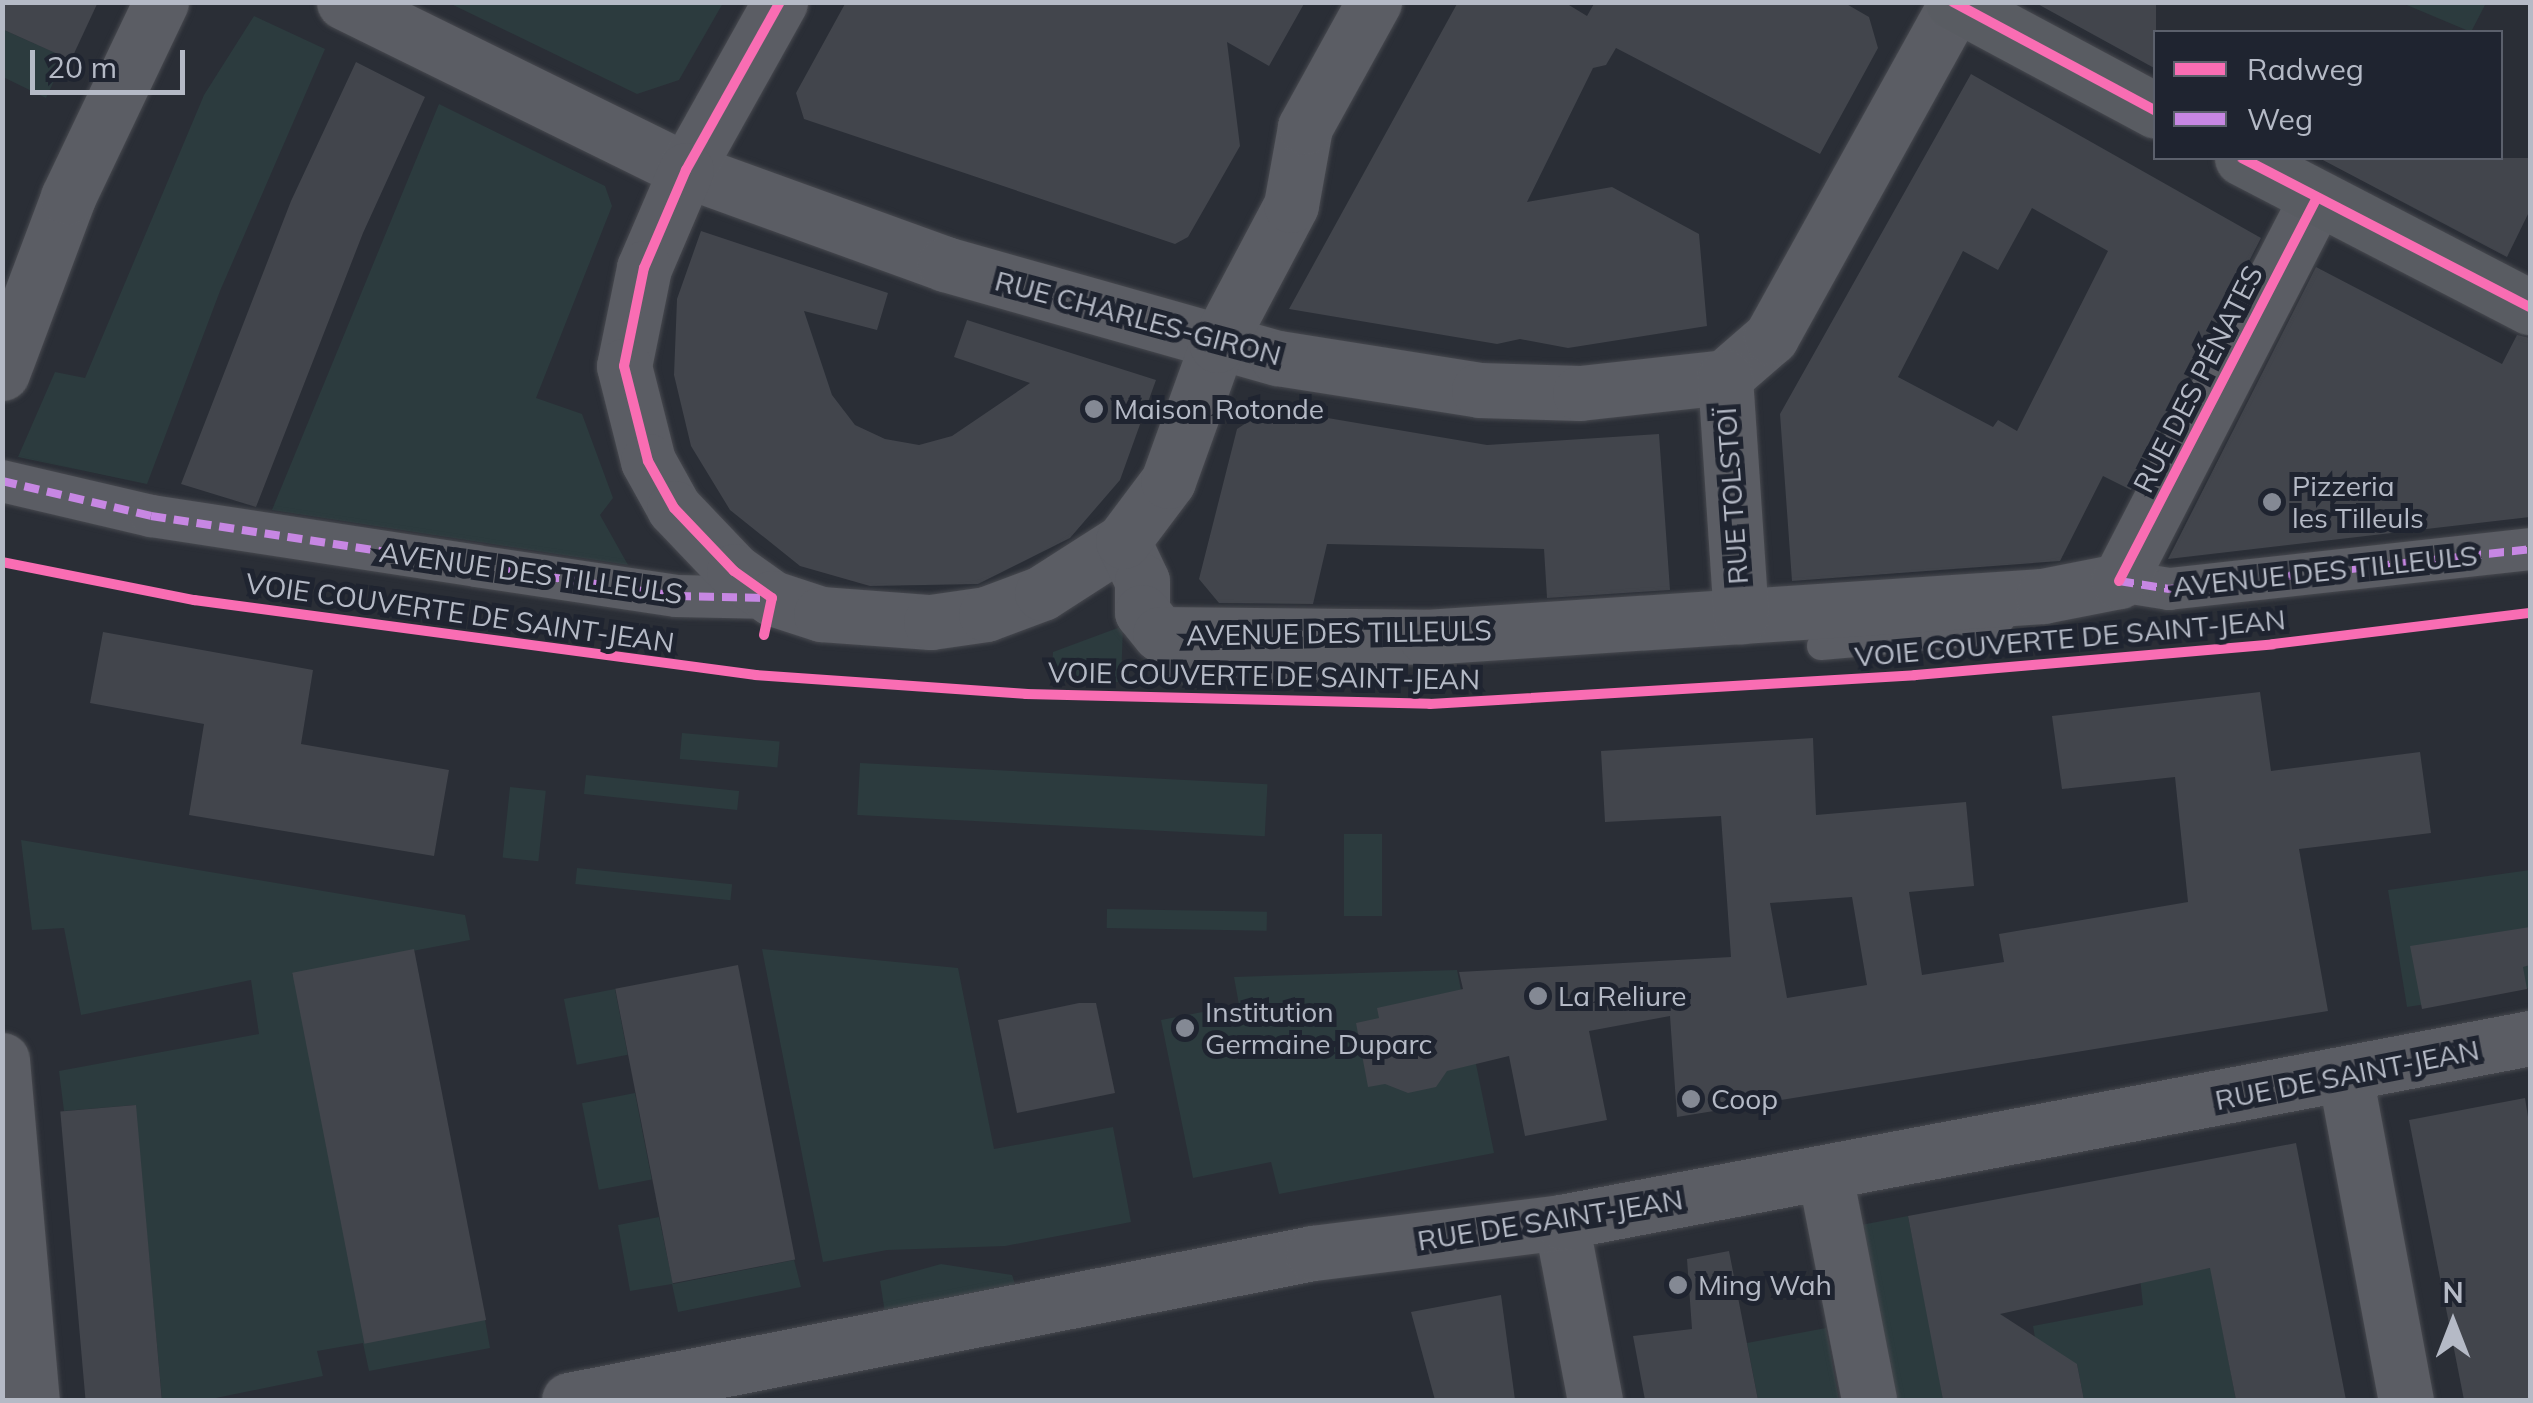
<!DOCTYPE html>
<meta charset="utf-8">
<style>
body{margin:0}
#map{position:relative;width:2533px;height:1403px;overflow:hidden;background:#2a2e36;font-family:Mulish,sans-serif}
div>[style]{position:absolute}
[style*='--x']{left:calc(var(--x)*1px);top:calc(var(--y)*1px);width:calc(var(--w)*1px);rotate:calc(var(--a)*1deg)}
.green>*{inset:0;background:#2c3b3e;transform-origin:0 0}
.building>*{inset:0;background:#42454c;transform-origin:0 0}
.roads{filter:drop-shadow(0 0 2px #47494f) drop-shadow(0 0 2px #47494f)}
.service>*{height:28px;margin:-14px;padding:0 14px;transform-origin:14px;border-radius:14px;background:#5b5d64}
.pedestrian>*{height:42px;margin:-21px;padding:0 21px;transform-origin:21px;border-radius:21px;background:#5b5d64}
.minor>*{height:55px;margin:-27.5px;padding:0 27.5px;transform-origin:27.5px;border-radius:27.5px;background:#5b5d64}
.secondary>*{height:55px;margin:-27.5px;padding:0 27.5px;transform-origin:27.5px;border-radius:27.5px;background:#595c62}
.quiet>*{height:8px;margin-top:-4px;transform-origin:0;background:repeating-linear-gradient(90deg,#c787e3 0 15px,transparent 0 23px)}
.cycleway>*{height:10px;margin:-5px;padding:0 5px;transform-origin:5px;border-radius:5px;background:#f96db3}
.dots>*{width:28px;height:28px;translate:-50% -50%;box-sizing:border-box;border:5px solid #1f2430;border-radius:50%}
span{translate:-50% -50%;white-space:nowrap;text-align:center;line-height:1.15;-webkit-text-stroke:10px #1f2430;paint-order:stroke}
.street-label{font-size:28px;color:#b5bac6}
.poi-label{font-size:28px;color:#b5bac6}
.left{translate:0 -50%;text-align:left}
.frame{position:absolute;inset:0;border:5px solid #b5bac6;pointer-events:none}
.legend{position:absolute;left:2153px;top:30px;width:350px;height:130px;box-sizing:border-box;background:#1f2430;border:2px solid #5b606c;margin:0;padding:12px 18px;list-style:none;font-size:30px;color:#b5bac6}
.legend li{display:flex;align-items:center;gap:20px;height:50px}
.legend b{width:50px;border:2px solid #5b606c}
.north{position:absolute;left:2403px;top:1273px;width:100px;height:100px;-webkit-text-stroke:8px #1f2430;paint-order:stroke;rotate:0deg;font-size:28px;font-weight:700;line-height:40px;text-align:center;color:#b5bac6}
.north::after{content:'';display:block;margin:auto;width:35px;height:45px;background:#b5bac6;clip-path:polygon(50% 0,100% 100%,50% 72%,0 100%)}
.scale{position:absolute;left:30px;top:50px;width:155px;height:45px;box-sizing:border-box;border:5px solid #b5bac6;border-top:0;padding-left:12px;font-size:30px;line-height:35px;white-space:nowrap;color:#b5bac6;-webkit-text-stroke:8px #1f2430;paint-order:stroke}
</style>
<div id="map">
<div class="green">
<i style="clip-path:polygon(449px 3px,723px 3px,679px 80px,637px 94px)"></i>
<i style="clip-path:polygon(2402px 3px,2486px 3px,2471px 32px)"></i>
<i style="clip-path:polygon(254px 16px,325px 49px,220px 291px,147px 484px,18px 457px,55px 372px,85px 378px,204px 95px)"></i>
<i style="clip-path:polygon(2px 29px,65px 57px,46px 98px,3px 77px)"></i>
<i style="clip-path:polygon(439px 104px,605px 186px,612px 206px,536px 398px,582px 414px,613px 498px,600px 515px,628px 565px,272px 510px)"></i>
<i style="clip-path:polygon(1123px 626px,1121px 682px,1051px 681px,1053px 652px)"></i>
<i style="left:682px;top:733px;width:98px;height:26px;rotate:5deg"></i>
<i style="left:860px;top:763px;width:408px;height:52px;rotate:3deg"></i>
<i style="left:586px;top:775px;width:154px;height:19px;rotate:6deg"></i>
<i style="left:510px;top:787px;width:36px;height:71px;rotate:6deg"></i>
<i style="left:1344px;top:834px;width:38px;height:82px"></i>
<i style="clip-path:polygon(21px 840px,465px 915px,470px 940px,292px 974px,485px 1320px,490px 1348px,369px 1371px,363px 1343px,317px 1351px,323px 1376px,206px 1400px,162px 1400px,135px 1105px,64px 1111px,59px 1071px,259px 1034px,251px 980px,81px 1015px,64px 928px,32px 930px)"></i>
<i style="left:577px;top:868px;width:156px;height:16px;rotate:6deg"></i>
<i style="clip-path:polygon(2530px 870px,2530px 988px,2407px 1007px,2388px 890px)"></i>
<i style="left:1107px;top:909px;width:160px;height:19px;rotate:1deg"></i>
<i style="clip-path:polygon(762px 949px,958px 968px,994px 1149px,1113px 1127px,1131px 1222px,1005px 1246px,887px 1250px,823px 1262px)"></i>
<i style="clip-path:polygon(1457px 970px,1494px 1153px,1279px 1194px,1271px 1162px,1193px 1178px,1161px 1020px,1239px 1005px,1234px 977px)"></i>
<i style="left:615px;top:989px;width:67px;height:52px;rotate:79deg"></i>
<i style="left:635px;top:1093px;width:88px;height:54px;rotate:79deg"></i>
<i style="clip-path:polygon(1908px 1216px,1934px 1345px,1943px 1400px,1896px 1400px,1861px 1225px)"></i>
<i style="clip-path:polygon(659px 1217px,673px 1284px,794px 1260px,801px 1287px,678px 1312px,672px 1284px,630px 1291px,618px 1225px)"></i>
<i style="clip-path:polygon(941px 1264px,1012px 1275px,1017px 1290px,885px 1313px,880px 1281px)"></i>
<i style="clip-path:polygon(2211px 1268px,2236px 1400px,2084px 1400px,2077px 1364px,2040px 1367px,2033px 1326px,2143px 1305px,2140px 1278px)"></i>
<i style="clip-path:polygon(1826px 1328px,1839px 1400px,1758px 1400px,1747px 1343px)"></i>
</div>
<div class="building">
<i style="clip-path:polygon(2px 2px,98px 2px,71px 60px,2px 29px)"></i>
<i style="clip-path:polygon(846px 2px,1305px 2px,1269px 66px,1227px 42px,1240px 146px,1188px 237px,1175px 244px,804px 119px,796px 93px)"></i>
<i style="clip-path:polygon(1458px 2px,1564px 2px,1587px 16px,1595px 2px,1843px 2px,1869px 17px,1878px 48px,1820px 154px,1616px 48px,1606px 65px,1593px 68px,1527px 202px,1612px 187px,1699px 234px,1707px 326px,1568px 348px,1520px 339px,1497px 344px,1289px 309px)"></i>
<i style="clip-path:polygon(2034px 2px,2156px 2px,2156px 69px)"></i>
<i style="clip-path:polygon(356px 62px,425px 97px,363px 233px,256px 507px,181px 484px,291px 201px)"></i>
<i style="clip-path:polygon(evenodd,1971px 74px,2261px 238px,2131px 490px,2103px 476px,2060px 561px,1792px 581px,1780px 414px,1971px 74px,2032px 208px,2108px 251px,2017px 431px,1998px 420px,1993px 427px,1898px 377px,1963px 251px,1998px 270px,2032px 208px)"></i>
<i style="clip-path:polygon(2319px 158px,2530px 158px,2530px 210px,2507px 257px)"></i>
<i style="clip-path:polygon(701px 231px,888px 293px,877px 330px,804px 311px,832px 395px,855px 425px,885px 439px,919px 445px,952px 436px,1030px 383px,954px 357px,967px 320px,1156px 380px,1120px 480px,1070px 538px,978px 584px,870px 586px,800px 566px,730px 510px,691px 446px,674px 375px,677px 299px)"></i>
<i style="clip-path:polygon(2316px 267px,2502px 364px,2517px 335px,2530px 338px,2530px 517px,2168px 559px)"></i>
<i style="clip-path:polygon(1269px 408px,1487px 445px,1659px 434px,1670px 590px,1547px 598px,1544px 549px,1327px 544px,1313px 604px,1219px 603px,1199px 579px,1237px 429px)"></i>
<i style="clip-path:polygon(103px 632px,313px 670px,301px 744px,449px 770px,434px 856px,189px 815px,204px 724px,90px 703px)"></i>
<i style="clip-path:polygon(evenodd,2260px 692px,2271px 771px,2420px 752px,2431px 833px,2299px 849px,2328px 1011px,1677px 1117px,1670px 1016px,1589px 1031px,1607px 1120px,1525px 1136px,1509px 1056px,1447px 1071px,1436px 1087px,1408px 1093px,1385px 1084px,1368px 1087px,1356px 1023px,1379px 1018px,1377px 1008px,1463px 989px,1459px 972px,1731px 957px,1721px 816px,1605px 822px,1601px 751px,1813px 738px,1816px 815px,1966px 802px,1974px 886px,1909px 892px,1922px 975px,2004px 962px,1999px 934px,2188px 902px,2175px 777px,2062px 789px,2052px 716px,2260px 692px,1852px 897px,1867px 985px,1787px 998px,1770px 903px,1852px 897px)"></i>
<i style="clip-path:polygon(2530px 927px,2530px 965px,2523px 967px,2527px 989px,2422px 1009px,2410px 946px)"></i>
<i style="left:414px;top:949px;width:378px;height:124px;rotate:79deg"></i>
<i style="left:738px;top:965px;width:300px;height:125px;rotate:79deg"></i>
<i style="clip-path:polygon(1079px 1003px,1096px 1003px,1115px 1093px,1017px 1113px,998px 1020px)"></i>
<i style="clip-path:polygon(2525px 1098px,2530px 1129px,2530px 1400px,2464px 1400px,2409px 1120px)"></i>
<i style="left:136px;top:1105px;width:296px;height:76px;rotate:85deg"></i>
<i style="clip-path:polygon(2296px 1143px,2346px 1400px,2236px 1400px,2210px 1268px,2000px 1314px,2077px 1364px,2084px 1400px,1943px 1400px,1908px 1216px)"></i>
<i style="clip-path:polygon(1729px 1251px,1758px 1400px,1645px 1400px,1633px 1336px,1692px 1329px,1687px 1259px)"></i>
<i style="clip-path:polygon(1501px 1295px,1515px 1400px,1435px 1400px,1411px 1312px)"></i>
</div>
<div class="roads">
<div class="service">
<i style="--x:1160;--y:634;--w:39;--a:61"></i>
<i style="--x:1179;--y:668;--w:210;--a:0.5"></i>
<i style="--x:1821;--y:646;--w:171;--a:-5"></i>
<i style="--x:1991;--y:631;--w:42;--a:-49.8"></i>
</div>
<div class="pedestrian">
<i style="--x:2;--y:481;--w:153;--a:13.2"></i>
<i style="--x:151;--y:516;--w:329;--a:8.7"></i>
<i style="--x:476;--y:566;--w:202;--a:8.5"></i>
<i style="--x:676;--y:596;--w:96;--a:1.2"></i>
<i style="--x:2119;--y:581;--w:51;--a:9.1"></i>
<i style="--x:2169;--y:589;--w:363;--a:-6.3"></i>
</div>
<div class="minor">
<i style="--x:344;--y:2;--w:381;--a:26.2"></i>
<i style="--x:686;--y:170;--w:276;--a:19.9"></i>
<i style="--x:945;--y:264;--w:346;--a:15.8"></i>
<i style="--x:1278;--y:358;--w:204;--a:9"></i>
<i style="--x:1479;--y:390;--w:101;--a:1.7"></i>
<i style="--x:1580;--y:393;--w:146;--a:-6.3"></i>
<i style="--x:1725;--y:377;--w:61;--a:-41"></i>
<i style="--x:1771;--y:337;--w:383;--a:-61"></i>
<i style="--x:780;--y:2;--w:193;--a:119.2"></i>
<i style="--x:686;--y:170;--w:107;--a:113.2"></i>
<i style="--x:644;--y:268;--w:100;--a:101.5"></i>
<i style="--x:624;--y:366;--w:98;--a:75.8"></i>
<i style="--x:648;--y:461;--w:54;--a:61"></i>
<i style="--x:674;--y:508;--w:87;--a:46.4"></i>
<i style="--x:734;--y:571;--w:47;--a:35.4"></i>
<i style="--x:772;--y:598;--w:52;--a:18.1"></i>
<i style="--x:821;--y:614;--w:110;--a:4.2"></i>
<i style="--x:931;--y:622;--w:56;--a:-8.3"></i>
<i style="--x:986;--y:614;--w:60;--a:-20.6"></i>
<i style="--x:1042;--y:593;--w:96;--a:-32.7"></i>
<i style="--x:1123;--y:541;--w:44;--a:64.6"></i>
<i style="--x:1142;--y:581;--w:31;--a:90"></i>
<i style="--x:1142;--y:612;--w:28;--a:51"></i>
<i style="--x:1160;--y:634;--w:266;--a:0.6"></i>
<i style="--x:1426;--y:637;--w:618;--a:-3.8"></i>
<i style="--x:2043;--y:596;--w:77;--a:-11.2"></i>
<i style="--x:2119;--y:581;--w:431;--a:-62.7"></i>
<i style="--x:2;--y:373;--w:188;--a:-69.4"></i>
<i style="--x:68;--y:197;--w:216;--a:-64.5"></i>
<i style="--x:1725;--y:377;--w:240;--a:86.2"></i>
<i style="--x:1123;--y:541;--w:75;--a:-53.1"></i>
<i style="--x:1168;--y:481;--w:145;--a:-70.2"></i>
<i style="--x:1217;--y:345;--w:158;--a:-62.1"></i>
<i style="--x:1291;--y:205;--w:79;--a:-79.8"></i>
<i style="--x:1305;--y:127;--w:143;--a:-61.1"></i>
<i style="--x:2;--y:1060;--w:341;--a:85"></i>
<i style="--x:2345;--y:1075;--w:331;--a:79.4"></i>
<i style="--x:1825;--y:1175;--w:229;--a:78.9"></i>
<i style="--x:1561;--y:1222;--w:181;--a:79.2"></i>
<i style="--x:569;--y:1400;--w:758;--a:-11.18"></i>
<i style="--x:1313;--y:1253;--w:250;--a:-7.1"></i>
<i style="--x:1561;--y:1222;--w:986;--a:-10.75"></i>
</div>
<div class="secondary">
<i style="--x:1953;--y:2;--w:230;--a:28.2"></i>
<i style="--x:2242;--y:158;--w:324;--a:27.4"></i>
</div>
</div>
<div class="quiet">
<i style="--x:2;--y:481;--w:153;--a:13.2"></i>
<i style="--x:151;--y:516;--w:329;--a:8.7"></i>
<i style="--x:476;--y:566;--w:202;--a:8.5"></i>
<i style="--x:676;--y:596;--w:91;--a:1.3"></i>
<i style="--x:2119;--y:581;--w:51;--a:9.1"></i>
<i style="--x:2169;--y:589;--w:363;--a:-6.3"></i>
</div>
<div class="cycleway">
<i style="--x:1953;--y:2;--w:230;--a:28.2"></i>
<i style="--x:2242;--y:158;--w:324;--a:27.4"></i>
<i style="--x:2;--y:562;--w:196;--a:11.2"></i>
<i style="--x:194;--y:600;--w:567;--a:7.6"></i>
<i style="--x:756;--y:675;--w:271;--a:4"></i>
<i style="--x:1026;--y:694;--w:404;--a:1.4"></i>
<i style="--x:1430;--y:704;--w:486;--a:-3.4"></i>
<i style="--x:1915;--y:675;--w:359;--a:-4.9"></i>
<i style="--x:2273;--y:644;--w:259;--a:-6.9"></i>
<i style="--x:2119;--y:581;--w:431;--a:-62.7"></i>
<i style="--x:764;--y:635;--w:38;--a:-78"></i>
<i style="--x:772;--y:598;--w:47;--a:-144.6"></i>
<i style="--x:734;--y:571;--w:87;--a:-133.6"></i>
<i style="--x:674;--y:508;--w:54;--a:-119"></i>
<i style="--x:648;--y:461;--w:98;--a:-104.2"></i>
<i style="--x:624;--y:366;--w:100;--a:-78.5"></i>
<i style="--x:644;--y:268;--w:107;--a:-66.8"></i>
<i style="--x:686;--y:170;--w:193;--a:-60.8"></i>
</div>
<div class="dots">
<i style="left:1094px;top:409px;background:#848994"></i>
<i style="left:2272px;top:502px;background:#848994"></i>
<i style="left:1538px;top:996px;background:#848994"></i>
<i style="left:1185px;top:1028px;background:#848994"></i>
<i style="left:1691px;top:1099px;background:#848994"></i>
<i style="left:1678px;top:1285px;background:#848994"></i>
</div>
<div class="street-label">
<span style="left:1138px;top:318px;rotate:15deg">RUE CHARLES-GIRON</span>
<span style="left:2198px;top:379px;rotate:-63deg">RUE DES PÉNATES</span>
<span style="left:1732px;top:496px;rotate:-94deg">RUE TOLSTOÏ</span>
<span style="left:2325px;top:571px;rotate:-6deg">AVENUE DES TILLEULS</span>
<span style="left:531px;top:573px;rotate:8deg">AVENUE DES TILLEULS</span>
<span style="left:460px;top:613px;rotate:8deg">VOIE COUVERTE DE SAINT-JEAN</span>
<span style="left:1339px;top:633px;rotate:-1deg">AVENUE DES TILLEULS</span>
<span style="left:2070px;top:638px;rotate:-5deg">VOIE COUVERTE DE SAINT-JEAN</span>
<span style="left:1264px;top:676px;rotate:1deg">VOIE COUVERTE DE SAINT-JEAN</span>
<span style="left:2347px;top:1075px;rotate:-11deg">RUE DE SAINT-JEAN</span>
<span style="left:1550px;top:1220px;rotate:-9deg">RUE DE SAINT-JEAN</span>
</div>
<div class="poi-label">
<span class="left" style="left:1114px;top:409px">Maison Rotonde</span>
<span class="left" style="left:2292px;top:502px">Pizzeria<br>les Tilleuls</span>
<span class="left" style="left:1558px;top:996px">La Reliure</span>
<span class="left" style="left:1205px;top:1028px">Institution<br>Germaine Duparc</span>
<span class="left" style="left:1711px;top:1099px">Coop</span>
<span class="left" style="left:1698px;top:1285px">Ming Wah</span>
</div>
<div class="frame"></div>
<ul class="legend">
<li><b style="height:12px;background:#f96db3"></b>Radweg</li>
<li><b style="height:12px;background:#c787e3"></b>Weg</li>
</ul>
<div class="north">N</div>
<div class="scale">20 m</div>
</div>
